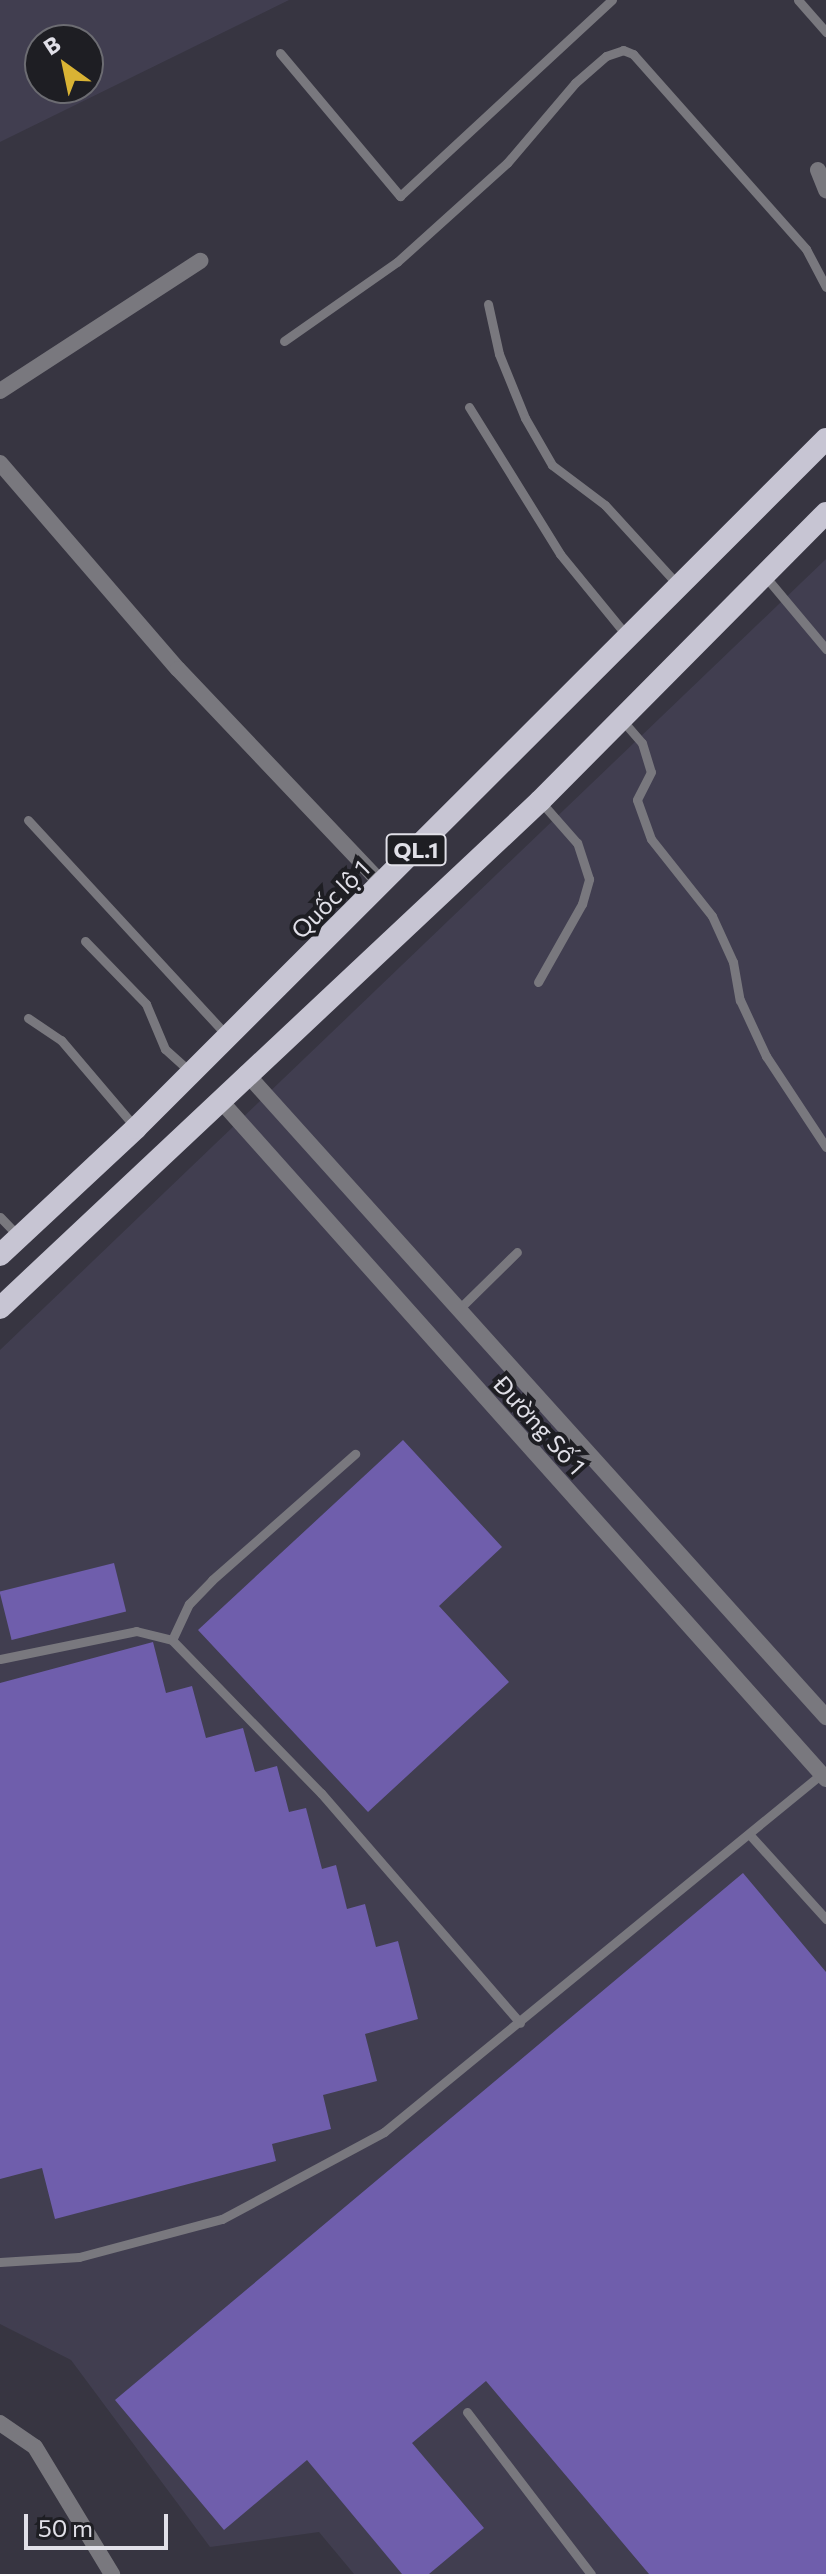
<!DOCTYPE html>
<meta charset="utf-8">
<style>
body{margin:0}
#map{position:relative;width:826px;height:2574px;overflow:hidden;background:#373541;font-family:Commissioner,sans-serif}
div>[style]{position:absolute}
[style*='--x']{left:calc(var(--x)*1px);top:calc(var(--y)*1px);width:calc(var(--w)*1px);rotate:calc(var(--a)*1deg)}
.built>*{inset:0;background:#413e50}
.building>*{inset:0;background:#6f5eac;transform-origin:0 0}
.service>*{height:9px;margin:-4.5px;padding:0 4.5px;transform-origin:4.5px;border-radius:4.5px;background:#79787e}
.minor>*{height:16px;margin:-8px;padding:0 8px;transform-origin:8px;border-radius:8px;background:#79787e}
.trunk>*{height:22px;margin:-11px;padding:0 11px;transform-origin:11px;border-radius:11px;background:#c7c5d3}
span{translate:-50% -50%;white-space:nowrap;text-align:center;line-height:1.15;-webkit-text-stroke:8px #1e1e23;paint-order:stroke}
.shield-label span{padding:2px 6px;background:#1e1e23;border:2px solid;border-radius:6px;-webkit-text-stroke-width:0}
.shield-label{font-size:22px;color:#e1e0e8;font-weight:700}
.street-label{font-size:24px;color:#e1e0e8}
.north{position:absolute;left:24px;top:24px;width:80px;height:80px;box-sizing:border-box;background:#1e1e23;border:2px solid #6c6c72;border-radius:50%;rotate:327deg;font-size:22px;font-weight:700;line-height:32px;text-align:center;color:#e1e0e8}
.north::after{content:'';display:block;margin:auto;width:28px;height:36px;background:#d9b334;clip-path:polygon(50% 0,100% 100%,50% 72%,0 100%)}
.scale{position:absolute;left:24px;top:2514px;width:144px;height:36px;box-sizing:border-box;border:4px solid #e1e0e8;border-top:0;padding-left:10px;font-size:24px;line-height:28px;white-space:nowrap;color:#e1e0e8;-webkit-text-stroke:6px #1e1e23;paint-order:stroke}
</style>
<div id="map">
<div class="built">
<i style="clip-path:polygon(evenodd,0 0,289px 0,0 142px,0 0,88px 40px,88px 88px,40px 88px,40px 40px,88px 40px)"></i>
<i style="clip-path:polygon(826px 559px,826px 2574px,354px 2574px,319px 2532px,210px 2547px,71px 2360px,0 2324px,0 1350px)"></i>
</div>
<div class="building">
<i style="clip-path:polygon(403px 1440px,502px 1547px,439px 1606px,509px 1682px,368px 1812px,198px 1630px)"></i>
<i style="left:114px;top:1563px;width:50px;height:118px;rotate:76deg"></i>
<i style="clip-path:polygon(153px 1642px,166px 1693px,192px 1686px,206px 1738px,243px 1728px,255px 1772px,277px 1766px,289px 1812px,306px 1808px,322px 1869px,336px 1865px,347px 1909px,365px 1904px,376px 1947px,398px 1941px,418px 2019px,365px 2034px,377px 2081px,323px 2095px,331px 2129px,272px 2144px,276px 2161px,55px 2219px,42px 2168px,0 2179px,0 1683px)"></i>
<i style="clip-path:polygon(743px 1873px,826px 1972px,826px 2574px,649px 2574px,486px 2381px,412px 2443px,484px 2528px,429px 2574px,402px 2574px,307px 2460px,224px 2530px,115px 2400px)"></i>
</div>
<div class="service">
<i style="--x:798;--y:0;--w:43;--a:48.8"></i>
<i style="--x:280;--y:53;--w:187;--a:50"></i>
<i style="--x:400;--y:196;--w:289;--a:-42.8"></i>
<i style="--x:488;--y:304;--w:51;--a:77.6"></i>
<i style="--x:499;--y:354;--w:69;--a:67.9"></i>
<i style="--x:525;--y:418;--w:54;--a:60.1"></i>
<i style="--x:552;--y:465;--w:66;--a:37"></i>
<i style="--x:605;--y:505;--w:108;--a:47.6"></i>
<i style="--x:284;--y:341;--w:138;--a:-35"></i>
<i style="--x:397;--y:262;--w:148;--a:-42"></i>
<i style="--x:507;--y:163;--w:105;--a:-49.6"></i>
<i style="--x:575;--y:83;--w:41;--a:-41.1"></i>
<i style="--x:606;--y:56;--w:18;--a:-19"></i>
<i style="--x:623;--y:50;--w:11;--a:22"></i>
<i style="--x:633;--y:54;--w:261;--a:48.4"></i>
<i style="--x:806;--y:249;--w:43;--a:62.2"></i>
<i style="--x:469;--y:407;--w:173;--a:58.2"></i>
<i style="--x:560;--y:554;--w:106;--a:50.7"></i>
<i style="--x:764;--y:575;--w:97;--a:50"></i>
<i style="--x:622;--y:720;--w:30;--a:49"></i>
<i style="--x:642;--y:743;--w:30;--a:73"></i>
<i style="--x:651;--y:772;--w:31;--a:117"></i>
<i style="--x:637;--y:800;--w:41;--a:70.3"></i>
<i style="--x:651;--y:839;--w:98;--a:51.6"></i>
<i style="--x:712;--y:916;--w:51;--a:65.5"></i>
<i style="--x:733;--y:962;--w:39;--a:80"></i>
<i style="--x:740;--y:1000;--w:62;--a:65.1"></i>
<i style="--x:766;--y:1056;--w:109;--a:56.6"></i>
<i style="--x:28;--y:820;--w:295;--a:47.3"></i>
<i style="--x:85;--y:941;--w:88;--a:45.9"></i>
<i style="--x:146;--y:1004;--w:49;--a:67.1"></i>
<i style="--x:165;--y:1049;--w:36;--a:42"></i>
<i style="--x:538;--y:982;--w:90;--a:-60.6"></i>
<i style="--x:582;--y:904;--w:26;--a:-74"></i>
<i style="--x:589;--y:879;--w:38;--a:-108"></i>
<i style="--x:577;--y:843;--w:55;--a:-131.3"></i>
<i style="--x:28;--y:1018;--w:40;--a:34"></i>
<i style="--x:61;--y:1040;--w:116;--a:49.6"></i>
<i style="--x:0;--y:1217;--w:28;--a:46"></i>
<i style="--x:457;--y:1311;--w:84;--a:-44.5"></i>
<i style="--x:172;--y:1640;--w:40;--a:-65"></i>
<i style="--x:189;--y:1604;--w:33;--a:-46"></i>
<i style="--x:212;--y:1580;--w:191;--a:-41.4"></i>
<i style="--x:0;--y:1659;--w:139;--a:-11.6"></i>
<i style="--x:136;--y:1631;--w:37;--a:14"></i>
<i style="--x:172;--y:1640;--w:214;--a:45.8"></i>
<i style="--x:321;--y:1793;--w:304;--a:49.1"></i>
<i style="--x:749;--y:1834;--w:115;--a:47.8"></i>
<i style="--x:0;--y:2262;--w:79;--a:-3.6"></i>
<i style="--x:79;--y:2257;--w:148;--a:-14.9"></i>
<i style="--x:222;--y:2219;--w:184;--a:-28.2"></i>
<i style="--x:384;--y:2132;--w:570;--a:-39.3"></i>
<i style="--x:467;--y:2412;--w:204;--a:52.6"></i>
</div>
<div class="minor">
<i style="--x:818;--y:170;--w:22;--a:68"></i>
<i style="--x:0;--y:391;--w:239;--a:-33"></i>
<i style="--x:0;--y:463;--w:272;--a:49.2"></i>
<i style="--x:178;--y:669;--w:296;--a:46.5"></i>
<i style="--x:246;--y:1073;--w:867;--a:47.99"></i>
<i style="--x:220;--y:1100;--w:910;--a:48.25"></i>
<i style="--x:0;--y:2423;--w:42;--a:34.4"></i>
<i style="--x:35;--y:2447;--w:149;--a:58.8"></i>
</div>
<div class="trunk">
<i style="--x:0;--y:1255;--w:186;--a:-43"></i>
<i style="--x:136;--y:1128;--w:975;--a:-44.96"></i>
<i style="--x:0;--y:1308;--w:741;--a:-43.19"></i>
<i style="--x:540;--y:801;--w:406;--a:-45.2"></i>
</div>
<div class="shield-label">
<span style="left:416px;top:850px">QL.1</span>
</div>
<div class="street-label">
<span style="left:330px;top:899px;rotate:-45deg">Quốc lộ 1</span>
<span style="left:540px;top:1425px;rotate:48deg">Đường Số 1</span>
</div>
<div class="north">B</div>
<div class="scale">50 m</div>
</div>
